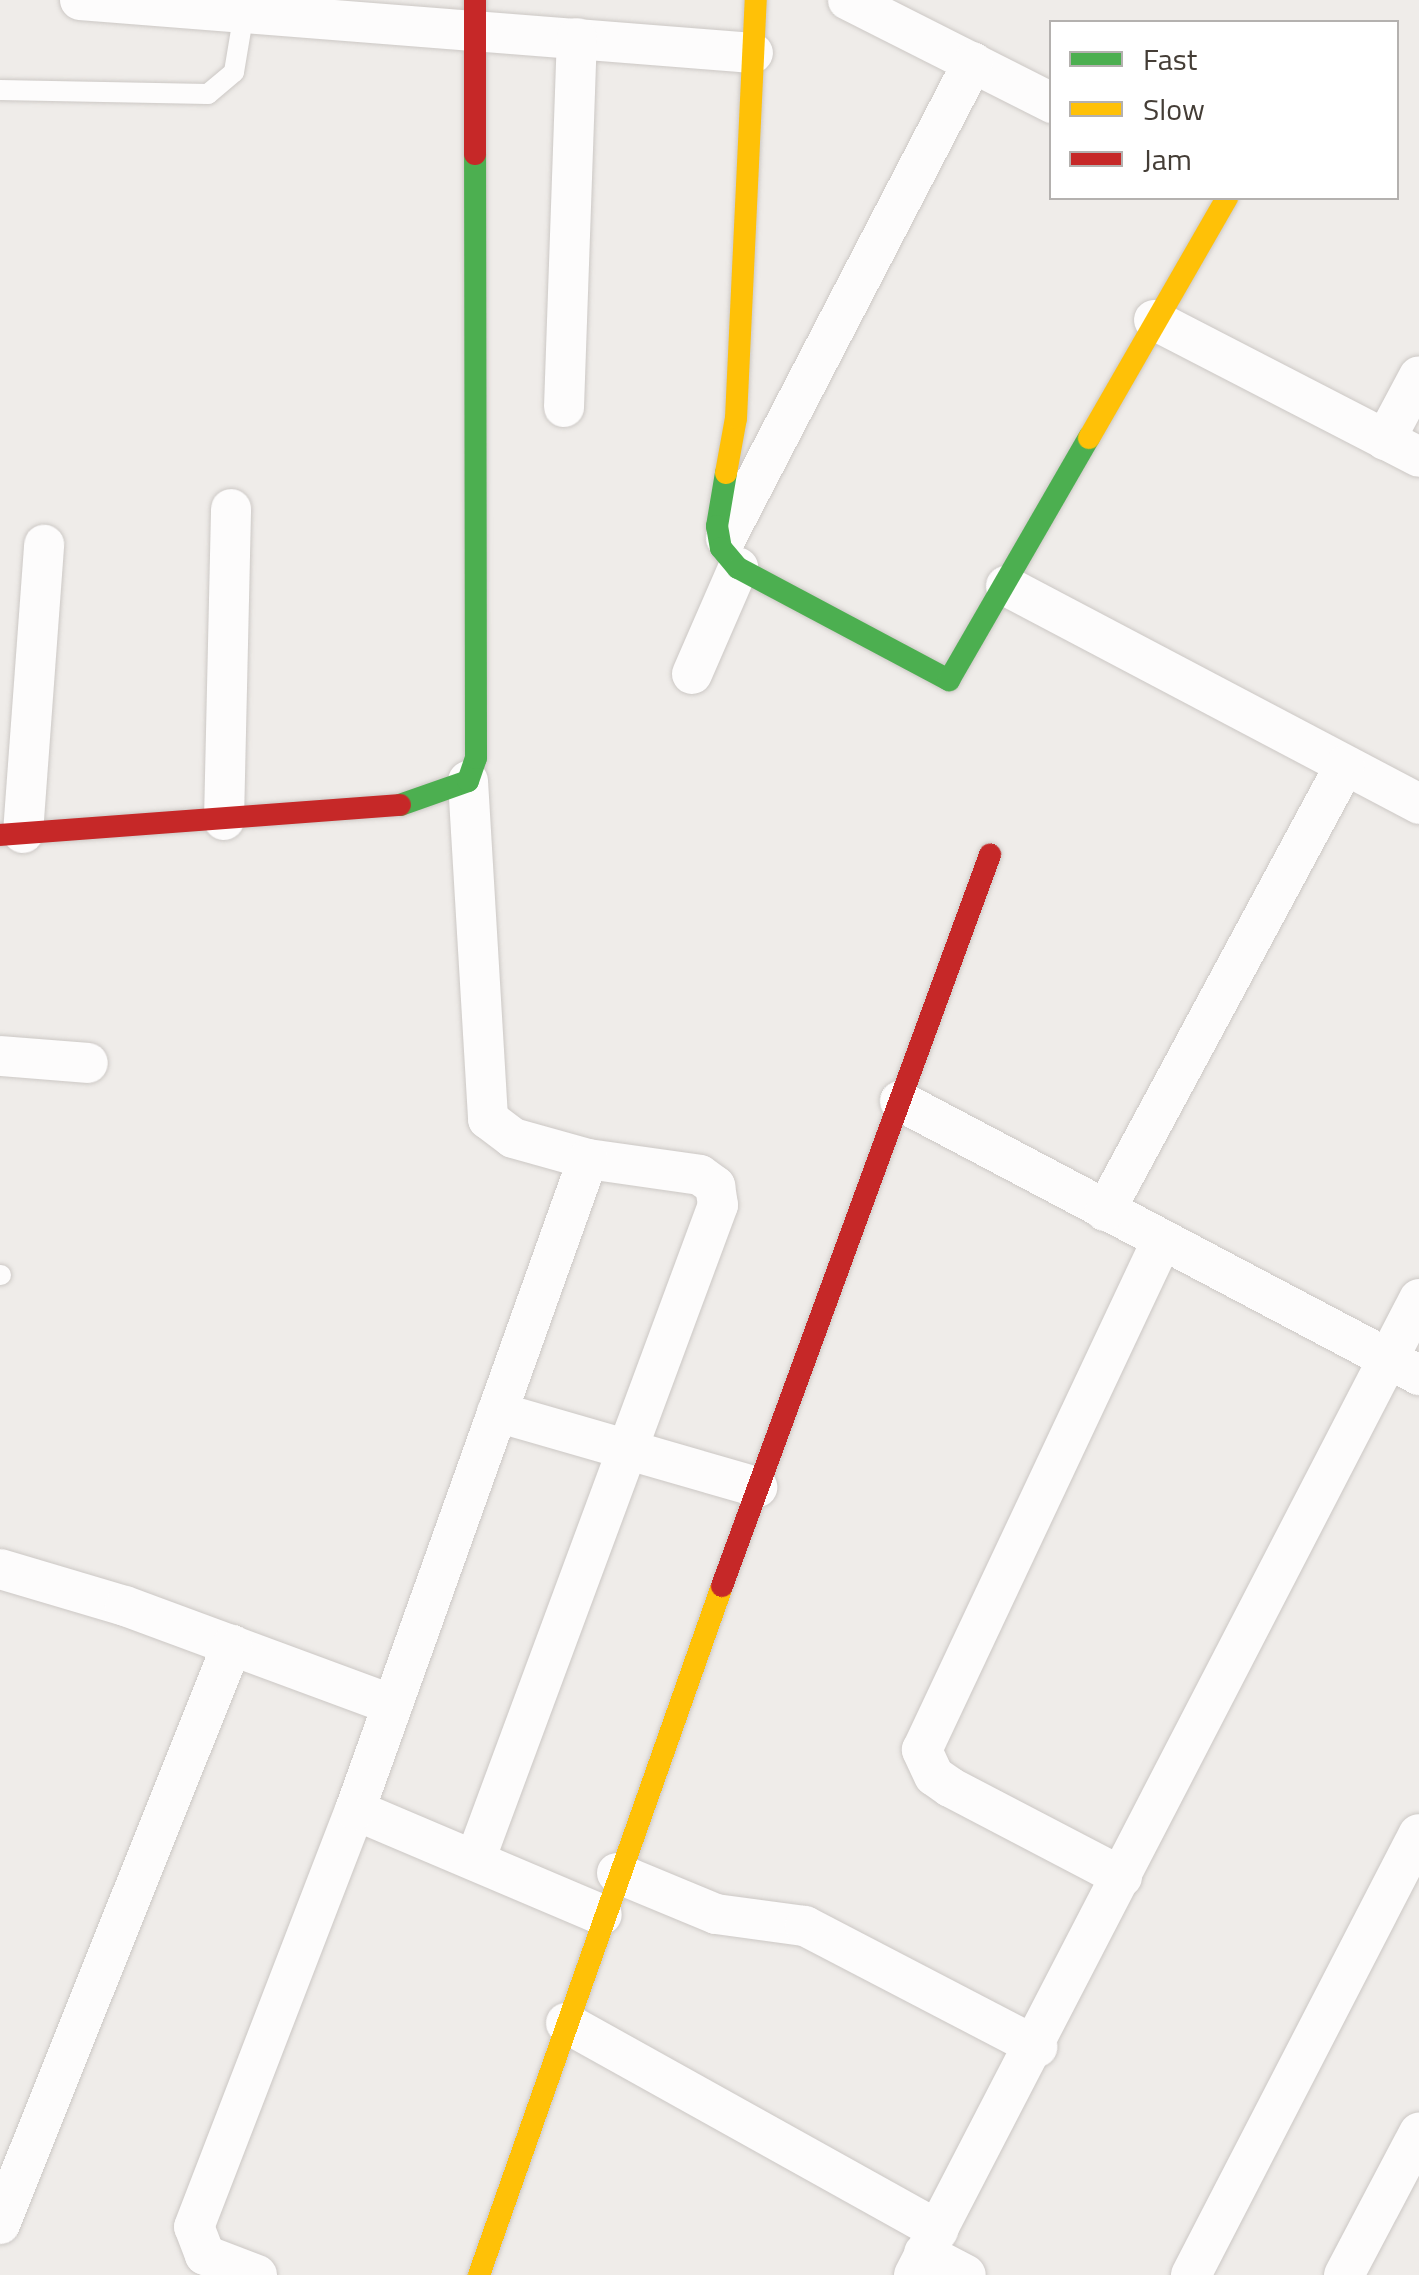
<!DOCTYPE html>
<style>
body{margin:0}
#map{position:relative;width:1419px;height:2275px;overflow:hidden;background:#efece9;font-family:"Titillium Web",sans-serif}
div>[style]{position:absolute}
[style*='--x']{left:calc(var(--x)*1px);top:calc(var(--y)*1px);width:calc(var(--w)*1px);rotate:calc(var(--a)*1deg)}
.roads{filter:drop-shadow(0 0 2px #ccc8c5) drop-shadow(0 0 2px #ccc8c5)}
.lane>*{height:20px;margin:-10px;padding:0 10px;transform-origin:10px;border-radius:10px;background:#fdfcfc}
.street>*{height:40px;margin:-20px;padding:0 20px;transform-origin:20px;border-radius:20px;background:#fdfcfc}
.fast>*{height:22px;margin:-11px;padding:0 11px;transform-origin:11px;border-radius:11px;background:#4caf50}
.slow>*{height:22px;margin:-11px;padding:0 11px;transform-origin:11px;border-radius:11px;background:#ffc107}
.jam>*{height:22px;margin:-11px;padding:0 11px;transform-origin:11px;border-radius:11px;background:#c62828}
span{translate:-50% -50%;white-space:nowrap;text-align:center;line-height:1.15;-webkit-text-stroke:8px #fff;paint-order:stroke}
.legend{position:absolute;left:1049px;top:20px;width:350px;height:180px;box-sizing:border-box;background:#fff;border:2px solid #b4b1af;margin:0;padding:12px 18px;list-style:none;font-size:30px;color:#443d36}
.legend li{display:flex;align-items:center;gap:20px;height:50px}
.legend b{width:50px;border:2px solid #b4b1af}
</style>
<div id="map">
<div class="roads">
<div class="lane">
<i style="--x:0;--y:90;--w:208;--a:1.1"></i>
<i style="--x:208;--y:94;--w:34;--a:-40"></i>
<i style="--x:234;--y:72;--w:61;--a:-80.5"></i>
<i style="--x:0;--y:1275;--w:1;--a:0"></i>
</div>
<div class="street">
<i style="--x:80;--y:0;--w:675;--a:4.5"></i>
<i style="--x:848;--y:0;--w:229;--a:26.8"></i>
<i style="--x:1154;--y:320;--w:298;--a:27.3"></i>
<i style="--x:564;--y:407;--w:369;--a:-88"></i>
<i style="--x:1385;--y:440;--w:72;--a:-62"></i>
<i style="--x:726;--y:538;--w:536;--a:-62.57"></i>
<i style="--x:1006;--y:586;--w:467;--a:27.8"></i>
<i style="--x:692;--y:674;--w:116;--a:-66.5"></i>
<i style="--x:468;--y:781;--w:339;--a:86.6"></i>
<i style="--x:488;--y:1119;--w:31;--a:37"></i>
<i style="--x:513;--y:1138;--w:78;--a:15.6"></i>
<i style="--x:588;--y:1159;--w:113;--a:8.1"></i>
<i style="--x:700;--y:1175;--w:19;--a:36"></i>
<i style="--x:715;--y:1186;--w:19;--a:81"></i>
<i style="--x:718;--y:1205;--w:699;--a:110.35"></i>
<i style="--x:224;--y:820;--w:311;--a:-88.7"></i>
<i style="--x:23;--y:833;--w:289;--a:-85.8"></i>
<i style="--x:0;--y:1056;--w:88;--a:4.5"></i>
<i style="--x:900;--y:1101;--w:587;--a:27.83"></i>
<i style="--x:1105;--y:1211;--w:506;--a:-61.71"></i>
<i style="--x:497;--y:1412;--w:271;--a:16.1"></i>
<i style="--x:0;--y:1569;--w:130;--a:16.5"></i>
<i style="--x:125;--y:1606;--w:285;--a:20.3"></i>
<i style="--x:355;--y:1810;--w:268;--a:23"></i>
<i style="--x:617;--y:1873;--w:107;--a:22.5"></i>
<i style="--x:716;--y:1914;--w:90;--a:7.7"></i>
<i style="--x:805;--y:1926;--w:262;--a:27.5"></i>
<i style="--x:1122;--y:1877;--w:194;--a:-152.4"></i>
<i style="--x:950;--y:1787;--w:19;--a:-145"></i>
<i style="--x:934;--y:1776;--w:29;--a:-115"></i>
<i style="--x:922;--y:1750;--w:561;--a:-64.8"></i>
<i style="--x:566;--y:2023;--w:426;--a:29.1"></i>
<i style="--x:0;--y:2224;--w:624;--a:-68.16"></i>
<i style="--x:924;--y:2253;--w:47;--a:27.6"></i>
<i style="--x:257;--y:2275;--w:56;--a:-159"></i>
<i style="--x:205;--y:2255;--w:30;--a:-111"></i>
<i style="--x:194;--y:2227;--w:447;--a:-68.9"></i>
<i style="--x:355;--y:1810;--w:691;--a:-70.31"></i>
<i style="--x:914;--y:2275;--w:1099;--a:-62.64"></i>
<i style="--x:1191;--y:2275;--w:496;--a:-62.7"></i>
<i style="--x:1344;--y:2275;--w:161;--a:-62.2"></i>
</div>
<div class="fast">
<i style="--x:726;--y:473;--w:54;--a:99.6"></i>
<i style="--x:717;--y:526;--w:22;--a:80"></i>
<i style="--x:721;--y:548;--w:26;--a:50"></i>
<i style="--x:738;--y:568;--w:239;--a:28"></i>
<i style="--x:949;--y:680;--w:280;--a:-60"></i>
<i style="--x:400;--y:805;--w:72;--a:-19.4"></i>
<i style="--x:468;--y:781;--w:24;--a:-71"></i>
<i style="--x:476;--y:758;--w:604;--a:-90.09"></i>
</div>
<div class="slow">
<i style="--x:1089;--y:438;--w:277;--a:-60.1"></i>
<i style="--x:726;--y:473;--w:56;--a:-79.7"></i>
<i style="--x:736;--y:418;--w:418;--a:-87.3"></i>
<i style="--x:479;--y:2275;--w:731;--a:-70.57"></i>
</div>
<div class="jam">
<i style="--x:475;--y:0;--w:154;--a:90"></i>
<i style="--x:0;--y:835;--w:401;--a:-4.3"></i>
<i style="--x:722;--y:1586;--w:779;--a:-69.87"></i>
</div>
</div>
<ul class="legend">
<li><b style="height:12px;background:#4caf50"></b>Fast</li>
<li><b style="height:12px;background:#ffc107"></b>Slow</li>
<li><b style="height:12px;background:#c62828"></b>Jam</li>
</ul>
</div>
